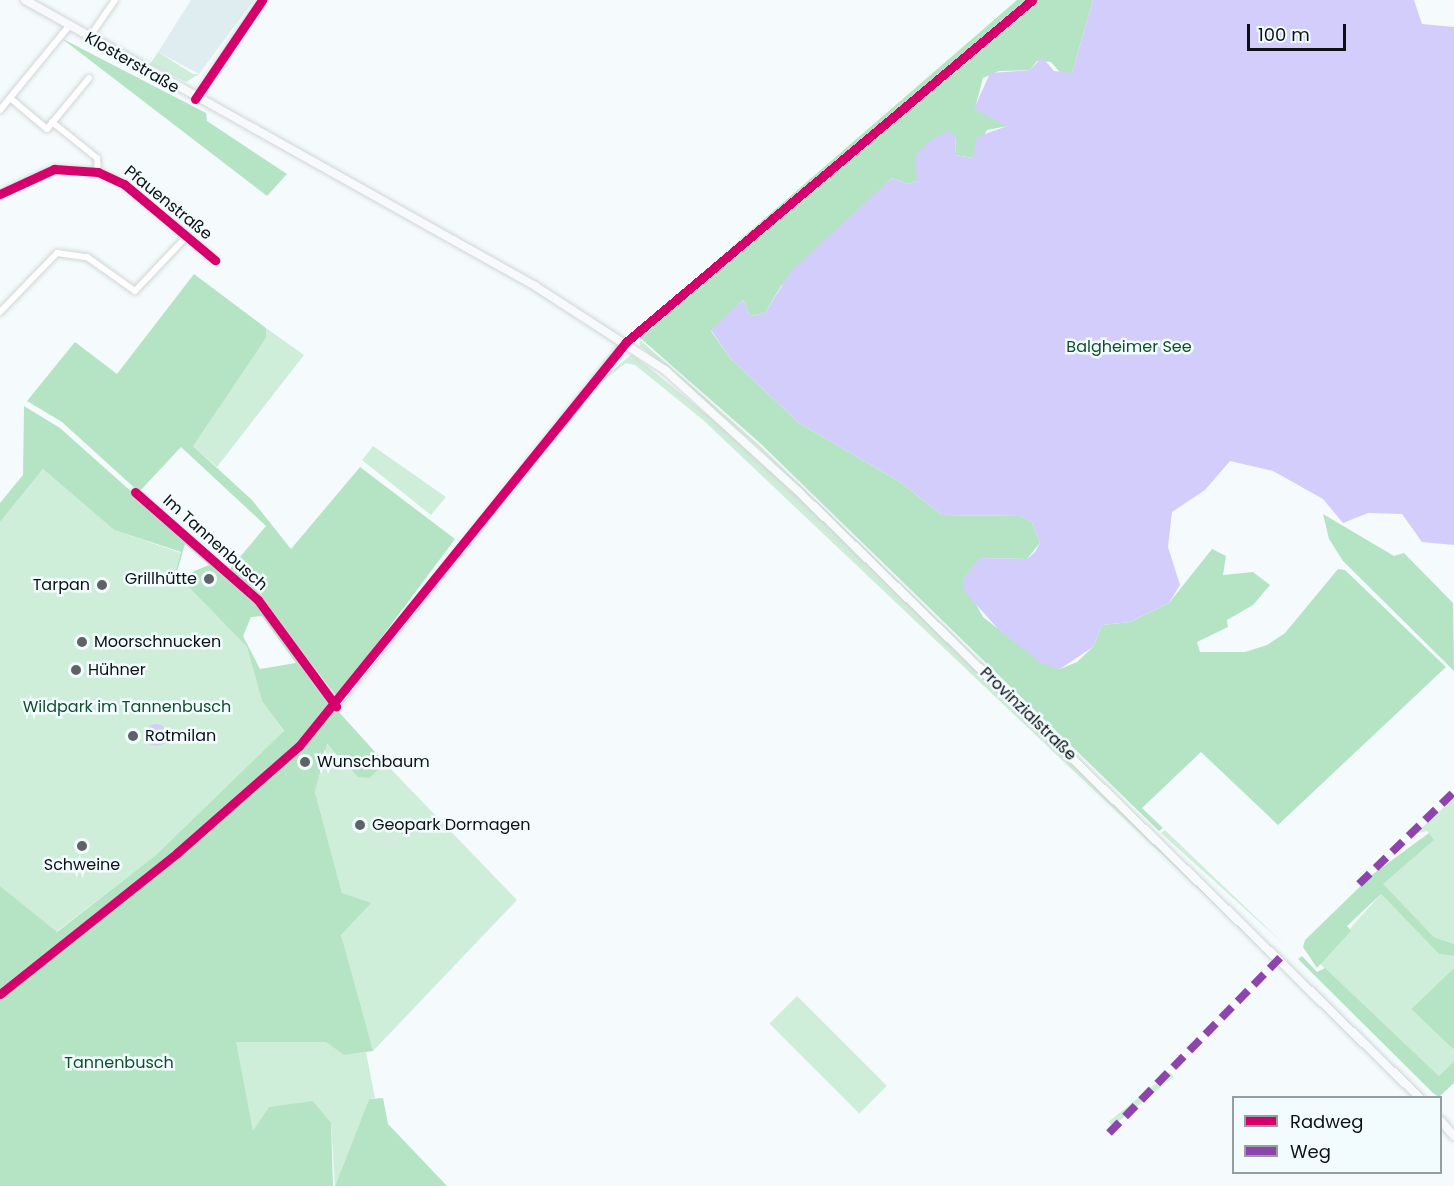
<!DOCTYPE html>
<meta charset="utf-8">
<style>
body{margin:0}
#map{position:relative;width:1454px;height:1186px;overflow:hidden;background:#f5fbfc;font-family:Poppins,sans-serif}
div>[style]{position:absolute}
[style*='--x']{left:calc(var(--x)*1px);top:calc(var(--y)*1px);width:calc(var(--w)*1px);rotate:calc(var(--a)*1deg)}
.built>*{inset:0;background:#dfedf1}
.green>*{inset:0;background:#ceeed9;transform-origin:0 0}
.forest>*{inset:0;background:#b4e4c4}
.water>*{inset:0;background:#d3cdfb}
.round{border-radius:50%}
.roads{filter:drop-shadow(0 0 2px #d0d5d6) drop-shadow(0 0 2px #d0d5d6)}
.minor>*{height:6px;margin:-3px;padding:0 3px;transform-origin:3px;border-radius:3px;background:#fefeff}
.secondary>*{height:8px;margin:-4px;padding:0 4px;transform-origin:4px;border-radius:4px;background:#f8f9fb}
.quiet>*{height:8px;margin-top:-4px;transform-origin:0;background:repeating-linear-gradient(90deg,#8e44ad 0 15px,transparent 0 23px)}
.cycleway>*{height:9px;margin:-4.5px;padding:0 4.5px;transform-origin:4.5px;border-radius:4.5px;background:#d6006c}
.dots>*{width:16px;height:16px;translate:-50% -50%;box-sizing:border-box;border:3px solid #f2fcff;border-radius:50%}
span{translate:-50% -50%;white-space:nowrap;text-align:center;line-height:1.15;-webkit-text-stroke:5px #f2fcff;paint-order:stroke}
.street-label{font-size:16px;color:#0d1113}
.park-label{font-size:16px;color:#114f2a}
.poi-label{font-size:16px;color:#0d1113}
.right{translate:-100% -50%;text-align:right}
.left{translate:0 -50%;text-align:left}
.legend{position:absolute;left:1232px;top:1096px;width:210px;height:78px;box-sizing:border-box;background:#f2fcff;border:2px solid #969ea1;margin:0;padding:8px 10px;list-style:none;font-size:18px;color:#0d1113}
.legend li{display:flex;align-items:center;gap:12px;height:30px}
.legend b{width:30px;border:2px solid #969ea1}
.scale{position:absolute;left:1247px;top:24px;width:99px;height:27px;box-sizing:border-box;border:3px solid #0d1113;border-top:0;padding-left:8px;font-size:18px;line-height:21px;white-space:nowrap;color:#0d1113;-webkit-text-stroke:4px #f2fcff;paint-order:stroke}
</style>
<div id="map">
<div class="built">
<i style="clip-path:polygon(191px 0,254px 0,199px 74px,158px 52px)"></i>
</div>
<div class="green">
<i style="clip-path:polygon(158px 52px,193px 74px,199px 74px,186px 82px,150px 64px)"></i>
<i style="clip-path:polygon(266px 328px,304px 355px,217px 467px,192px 445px,266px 338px)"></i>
<i style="clip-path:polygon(639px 339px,759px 445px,1155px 831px,758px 447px,640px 346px)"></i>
<i style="clip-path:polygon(632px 354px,752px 451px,1264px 951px,703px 420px,635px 365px,626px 363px,604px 380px,504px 501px,601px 380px)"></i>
<i style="clip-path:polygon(373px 446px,446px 497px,431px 515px,362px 460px)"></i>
<i style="clip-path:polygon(43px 469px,114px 530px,181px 553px,175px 573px,247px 647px,262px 700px,284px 732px,157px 854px,56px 932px,0 886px,0 522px)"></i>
<i style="clip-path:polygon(326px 744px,370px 778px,385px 763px,517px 900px,373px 1051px,351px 984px,341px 934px,342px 893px,315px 792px)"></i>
<i style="clip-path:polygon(1454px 798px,1454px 944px,1434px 937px,1382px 884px,1434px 840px,1427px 831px,1415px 834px)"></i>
<i style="clip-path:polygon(1165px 830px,1218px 881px,1286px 946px,1161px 833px)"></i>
<i style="clip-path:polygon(1381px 894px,1439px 954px,1454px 956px,1454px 968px,1411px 1009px,1454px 1050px,1454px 1061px,1439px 1076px,1319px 963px)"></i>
<i style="left:797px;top:996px;width:127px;height:39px;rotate:45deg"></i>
<i style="clip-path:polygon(235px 1041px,327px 1042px,344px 1055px,366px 1052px,375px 1098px,369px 1099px,335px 1186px,331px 1124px,313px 1101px,253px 1132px)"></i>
<i style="left:1170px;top:1072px;width:6px;height:79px;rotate:51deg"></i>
</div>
<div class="forest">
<i style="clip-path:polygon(1017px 0,1030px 0,704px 271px)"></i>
<i style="clip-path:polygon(1035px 0,1093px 0,1072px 73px,1063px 76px,1051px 62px,1037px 61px,1030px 70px,999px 71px,983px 78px,975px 108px,1008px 126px,987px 130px,973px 158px,955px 155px,956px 136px,918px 165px,917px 181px,908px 184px,892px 178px,781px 286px,765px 313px,750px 316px,743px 300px,711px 331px,730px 358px,799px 423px,900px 482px,942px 515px,1021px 516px,1032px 522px,1040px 543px,1027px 559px,980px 558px,963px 580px,983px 617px,1041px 662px,1060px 669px,1077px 662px,1093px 647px,1102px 625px,1130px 622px,1169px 603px,1212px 549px,1226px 556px,1223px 575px,1253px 572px,1270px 585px,1253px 605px,1227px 620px,1228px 627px,1197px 642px,1200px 652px,1245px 652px,1267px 645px,1285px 633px,1338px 569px,1345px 570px,1446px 667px,1278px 825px,1201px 752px,1142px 808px,1163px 828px,1159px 831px,760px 443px,638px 336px)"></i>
<i style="clip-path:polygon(61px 38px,206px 113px,207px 121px,287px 174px,267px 196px)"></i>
<i style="clip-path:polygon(194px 274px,266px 328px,266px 338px,193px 446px,252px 500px,291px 549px,360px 467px,455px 539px,337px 697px,258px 596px,229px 570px,266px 526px,181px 447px,139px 492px,62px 422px,27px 401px,75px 342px,117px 374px)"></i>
<i style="clip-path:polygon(evenodd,24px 406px,60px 428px,255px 602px,329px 701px,385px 763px,370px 778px,358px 777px,327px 744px,315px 792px,342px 893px,371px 903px,341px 935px,373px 1051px,344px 1055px,326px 1042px,236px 1042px,253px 1131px,269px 1107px,313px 1101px,331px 1123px,333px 1186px,0 1186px,0 886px,57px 932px,157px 854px,284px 731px,262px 701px,247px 647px,175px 573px,181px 552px,114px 530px,43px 469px,0 522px,0 503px,23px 475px,24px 406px,185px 544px,209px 565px,182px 576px,177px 572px,185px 544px,24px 406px,262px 616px,296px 663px,260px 669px,243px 636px,251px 617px,262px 616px)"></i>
<i style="clip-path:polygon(1323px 514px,1394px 556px,1404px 553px,1453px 603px,1454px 671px,1343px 561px,1329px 539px)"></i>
<i style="clip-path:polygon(1429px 833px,1434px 840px,1383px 884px,1434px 937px,1454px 944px,1454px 956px,1439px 954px,1381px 894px,1347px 926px,1351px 931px,1317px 968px,1303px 947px,1305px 940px,1373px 874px)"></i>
<i style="clip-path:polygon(1302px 956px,1317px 972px,1325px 968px,1439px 1076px,1454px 1061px,1454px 1083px,1439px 1097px,1434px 1094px,1298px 959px)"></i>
<i style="clip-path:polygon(1454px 968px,1454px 1050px,1411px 1009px)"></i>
<i style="clip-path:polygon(383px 1098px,388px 1124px,447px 1186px,335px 1186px,369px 1099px)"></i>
</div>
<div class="water">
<i style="clip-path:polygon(1093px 0,1414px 0,1422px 24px,1454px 27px,1454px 545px,1422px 542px,1402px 514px,1368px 513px,1343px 523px,1323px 499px,1273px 471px,1230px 461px,1205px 490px,1172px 512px,1168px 547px,1180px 585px,1169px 603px,1130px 622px,1102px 625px,1093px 647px,1060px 669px,1041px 663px,999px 630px,963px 590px,963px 580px,979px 558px,1027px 559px,1035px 552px,1040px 543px,1032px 522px,1021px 516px,942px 515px,900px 482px,799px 423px,730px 358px,711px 330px,743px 300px,750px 316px,765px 313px,791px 271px,892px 178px,908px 184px,917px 181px,915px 156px,929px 141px,949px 131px,956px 136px,955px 155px,973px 158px,977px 137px,1007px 126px,974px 109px,990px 73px,1030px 70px,1042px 57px,1054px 71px,1072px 73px)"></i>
<i class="round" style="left:145px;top:724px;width:22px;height:22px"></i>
</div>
<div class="roads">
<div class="minor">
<i style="--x:88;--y:39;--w:47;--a:-55.3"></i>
<i style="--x:10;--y:98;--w:48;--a:40"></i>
<i style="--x:47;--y:129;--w:66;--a:-50.5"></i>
<i style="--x:196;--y:99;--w:119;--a:-56.3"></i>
<i style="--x:0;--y:110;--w:109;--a:-50.6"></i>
<i style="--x:52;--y:122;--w:58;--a:38.7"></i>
<i style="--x:97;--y:158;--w:14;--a:86"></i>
<i style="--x:0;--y:194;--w:60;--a:-24.8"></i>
<i style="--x:54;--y:169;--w:44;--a:3.9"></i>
<i style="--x:98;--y:172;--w:29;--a:25"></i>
<i style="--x:124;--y:184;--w:119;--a:39.9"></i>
<i style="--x:0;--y:312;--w:82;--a:-46"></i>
<i style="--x:57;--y:253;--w:30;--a:8"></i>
<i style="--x:87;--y:257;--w:59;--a:35.3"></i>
<i style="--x:135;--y:291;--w:76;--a:-46.6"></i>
<i style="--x:135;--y:492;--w:164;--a:41.3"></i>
<i style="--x:258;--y:600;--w:132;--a:53.7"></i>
<i style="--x:336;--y:706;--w:464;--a:-51.5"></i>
</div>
<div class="secondary">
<i style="--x:25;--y:0;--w:585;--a:29.28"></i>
<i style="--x:535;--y:286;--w:155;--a:32.9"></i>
<i style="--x:665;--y:370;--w:180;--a:42.3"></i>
<i style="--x:798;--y:491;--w:869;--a:44.3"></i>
<i style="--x:1440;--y:1120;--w:21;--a:49"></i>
</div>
</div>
<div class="quiet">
<i style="--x:1359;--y:884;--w:132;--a:-44.1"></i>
<i style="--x:1109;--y:1133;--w:246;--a:-45.7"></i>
</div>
<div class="cycleway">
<i style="--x:195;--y:99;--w:120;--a:-55.9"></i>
<i style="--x:0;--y:194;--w:60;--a:-24.8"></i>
<i style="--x:54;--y:169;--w:44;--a:3.9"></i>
<i style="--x:98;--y:172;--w:29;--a:25"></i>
<i style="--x:124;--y:184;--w:119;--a:39.9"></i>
<i style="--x:135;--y:492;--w:164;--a:41.3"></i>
<i style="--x:258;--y:600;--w:132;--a:53.7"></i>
<i style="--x:0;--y:994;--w:226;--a:-38.5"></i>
<i style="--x:177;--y:853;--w:162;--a:-41.3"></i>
<i style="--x:299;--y:746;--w:520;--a:-51.01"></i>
<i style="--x:626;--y:342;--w:531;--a:-40.11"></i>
</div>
<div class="dots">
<i style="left:209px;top:579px;background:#5e6365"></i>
<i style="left:102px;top:585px;background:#5e6365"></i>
<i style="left:82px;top:642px;background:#5e6365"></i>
<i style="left:76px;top:670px;background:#5e6365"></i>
<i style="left:133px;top:736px;background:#5e6365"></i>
<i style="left:305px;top:762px;background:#5e6365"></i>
<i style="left:360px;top:825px;background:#5e6365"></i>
<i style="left:82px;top:846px;background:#5e6365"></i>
</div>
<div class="street-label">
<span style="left:132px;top:63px;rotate:30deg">Klosterstraße</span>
<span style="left:168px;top:203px;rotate:39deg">Pfauenstraße</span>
<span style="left:215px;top:543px;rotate:42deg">Im Tannenbusch</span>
<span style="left:1028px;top:714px;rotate:44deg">Provinzialstraße</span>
</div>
<div class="park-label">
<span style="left:1129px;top:347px">Balgheimer See</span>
<span style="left:127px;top:707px">Wildpark im Tannenbusch</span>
<span style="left:119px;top:1063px">Tannenbusch</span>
</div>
<div class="poi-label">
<span class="right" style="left:197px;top:579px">Grillhütte</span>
<span class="right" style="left:90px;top:585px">Tarpan</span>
<span class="left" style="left:94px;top:642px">Moorschnucken</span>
<span class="left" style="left:88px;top:670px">Hühner</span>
<span class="left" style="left:145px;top:736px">Rotmilan</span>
<span class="left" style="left:317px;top:762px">Wunschbaum</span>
<span class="left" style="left:372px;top:825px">Geopark Dormagen</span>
<span style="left:82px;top:865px">Schweine</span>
</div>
<ul class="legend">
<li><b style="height:8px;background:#d6006c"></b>Radweg</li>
<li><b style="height:8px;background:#8e44ad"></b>Weg</li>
</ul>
<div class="scale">100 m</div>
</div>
